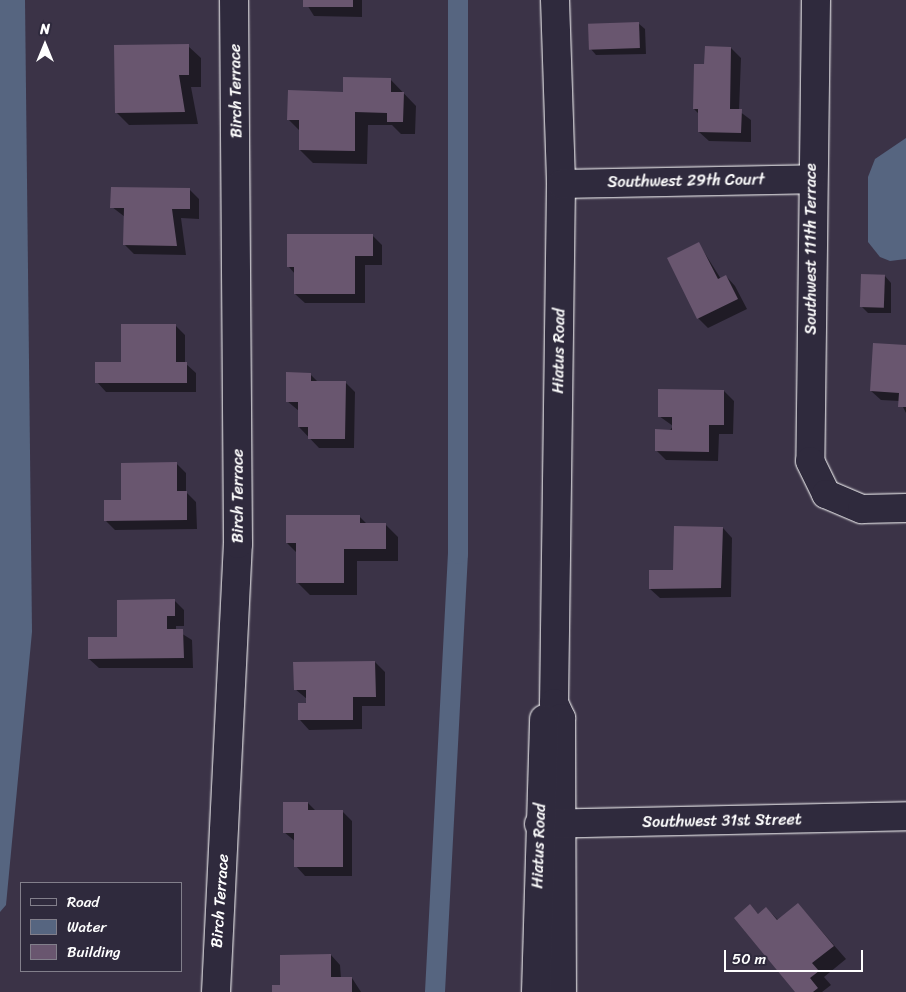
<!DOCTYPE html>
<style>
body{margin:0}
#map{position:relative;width:906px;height:992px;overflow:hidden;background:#3b3347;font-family:Sriracha,sans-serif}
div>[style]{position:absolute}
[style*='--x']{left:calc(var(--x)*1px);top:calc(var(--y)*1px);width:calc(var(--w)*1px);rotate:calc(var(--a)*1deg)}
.water>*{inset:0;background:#566580}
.shadow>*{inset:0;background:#0007}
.canal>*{height:20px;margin:-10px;padding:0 10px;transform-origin:10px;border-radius:10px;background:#566580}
.building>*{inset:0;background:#69566f;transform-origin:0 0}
.roads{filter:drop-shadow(0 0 1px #fff) drop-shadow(0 0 1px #fff)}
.minor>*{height:28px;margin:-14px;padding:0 14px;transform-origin:14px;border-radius:14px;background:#2f2a3d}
span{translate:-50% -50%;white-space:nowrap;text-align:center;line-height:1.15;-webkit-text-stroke:4px #2f2a3d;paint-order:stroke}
.street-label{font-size:16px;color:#fff}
.legend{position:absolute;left:20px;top:882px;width:162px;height:90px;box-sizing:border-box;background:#2f2a3d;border:1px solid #827f8b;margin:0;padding:6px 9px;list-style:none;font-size:15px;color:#fff}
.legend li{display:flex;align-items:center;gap:10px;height:25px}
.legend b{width:25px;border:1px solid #827f8b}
.north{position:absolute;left:20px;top:20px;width:50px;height:50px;-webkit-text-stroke:4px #2f2a3d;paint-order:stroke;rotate:0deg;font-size:14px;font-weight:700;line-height:20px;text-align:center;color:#fff}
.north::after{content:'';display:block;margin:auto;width:18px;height:22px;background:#fff;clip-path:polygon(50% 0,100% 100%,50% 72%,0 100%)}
.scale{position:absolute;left:724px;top:950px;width:139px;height:22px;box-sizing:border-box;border:2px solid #fff;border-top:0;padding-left:6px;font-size:15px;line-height:18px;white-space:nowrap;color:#fff;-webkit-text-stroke:4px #2f2a3d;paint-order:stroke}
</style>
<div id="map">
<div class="water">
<i style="clip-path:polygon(0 0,25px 0,32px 632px,6px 905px,0 912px)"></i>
<i style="clip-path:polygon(906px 138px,906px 259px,890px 261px,880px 257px,868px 242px,868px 177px,875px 159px)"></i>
</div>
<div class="shadow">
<i style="clip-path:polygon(304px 0,362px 0,362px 17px,314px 16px)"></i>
<i style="clip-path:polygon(638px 23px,645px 29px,646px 54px,596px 55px,590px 48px)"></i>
<i style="clip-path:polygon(188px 46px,201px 58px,201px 87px,191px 87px,198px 124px,129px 125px,116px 112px)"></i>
<i style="clip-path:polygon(731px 48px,741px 58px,739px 111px,751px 120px,751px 142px,709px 141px,699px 132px,699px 114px,694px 109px,705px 66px)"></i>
<i style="clip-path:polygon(390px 79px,416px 106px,415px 134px,401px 134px,392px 125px,368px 125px,367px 164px,313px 163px,300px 150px,300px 131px,288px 119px)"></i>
<i style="clip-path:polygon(190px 190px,199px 199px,199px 219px,181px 218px,186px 255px,134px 254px,125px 245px,125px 217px,112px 207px)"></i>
<i style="clip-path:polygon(372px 235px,382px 245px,382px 265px,365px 265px,365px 303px,305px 303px,295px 294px,295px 274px,289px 267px)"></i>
<i style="clip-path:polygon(699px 244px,721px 279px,726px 276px,735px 286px,747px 309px,708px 328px,698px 318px)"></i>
<i style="clip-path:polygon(885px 276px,891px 283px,891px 313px,868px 313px,862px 307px)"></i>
<i style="clip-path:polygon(176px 326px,185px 335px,185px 363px,196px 373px,196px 392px,106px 392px,97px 382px)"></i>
<i style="clip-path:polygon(906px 346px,906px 413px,900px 401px,881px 400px,871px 391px)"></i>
<i style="clip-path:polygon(310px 374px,318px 382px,345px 382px,355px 392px,354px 448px,319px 448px,299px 427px,299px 411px,287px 401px)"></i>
<i style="clip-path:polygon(724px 391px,734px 401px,733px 434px,719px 434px,718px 461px,666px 460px,656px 450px,673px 426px,659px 416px)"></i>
<i style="clip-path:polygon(176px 463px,186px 473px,186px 492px,196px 502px,197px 529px,115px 530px,106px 521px,123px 501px)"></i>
<i style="clip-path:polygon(359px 516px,368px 525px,386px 525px,398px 537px,398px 561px,357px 561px,357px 595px,310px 595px,297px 582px,297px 553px,287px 543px)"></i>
<i style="clip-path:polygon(723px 528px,732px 538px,731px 597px,660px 598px,650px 589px)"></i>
<i style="clip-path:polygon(174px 600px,184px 610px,184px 626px,176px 626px,176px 630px,192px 640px,193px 668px,99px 668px,89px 659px)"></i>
<i style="clip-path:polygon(375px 662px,385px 672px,385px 706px,362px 706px,362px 729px,309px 730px,300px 720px,307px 699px,295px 689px)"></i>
<i style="clip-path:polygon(308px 803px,317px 812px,343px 812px,352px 821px,352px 876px,305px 876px,296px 866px,296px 842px,284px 832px)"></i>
<i style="clip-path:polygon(798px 904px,846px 959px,824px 977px,831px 985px,822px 992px,797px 992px,750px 906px,759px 915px,766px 908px,778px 920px)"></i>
<i style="clip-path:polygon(331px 955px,340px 965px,341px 978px,352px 978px,361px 992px,273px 992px)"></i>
</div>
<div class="canal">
<i style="--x:435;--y:992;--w:439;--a:-87"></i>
<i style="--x:458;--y:554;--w:554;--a:-90"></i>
</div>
<div class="building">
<i style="left:303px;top:0;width:50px;height:7px"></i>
<i style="left:639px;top:22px;width:26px;height:51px;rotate:88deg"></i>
<i style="clip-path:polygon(189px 44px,189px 75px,179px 75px,185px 112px,115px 113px,114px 45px)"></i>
<i style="clip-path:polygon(705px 46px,731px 47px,730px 109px,742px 109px,741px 133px,698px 132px,698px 109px,693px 109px,694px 64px,704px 64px)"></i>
<i style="clip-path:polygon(343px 77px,391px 78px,391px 92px,404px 92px,403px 122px,387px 122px,387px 113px,355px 112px,355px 151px,299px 150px,299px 120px,287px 120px,288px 90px,343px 92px)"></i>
<i style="clip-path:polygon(111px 187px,190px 188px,190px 209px,172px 209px,177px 246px,123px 245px,124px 208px,110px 208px)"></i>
<i style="clip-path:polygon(287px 234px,373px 234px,373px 256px,355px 256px,355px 294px,294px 294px,294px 267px,287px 267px)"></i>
<i style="clip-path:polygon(699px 242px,718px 279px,726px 275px,738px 299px,697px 319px,667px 258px)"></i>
<i style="left:861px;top:274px;width:24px;height:33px;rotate:2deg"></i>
<i style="clip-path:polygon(121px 324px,176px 324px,176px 362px,187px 362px,187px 383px,95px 383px,95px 362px,121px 362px)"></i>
<i style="clip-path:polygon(873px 343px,906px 345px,906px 407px,898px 407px,899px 393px,870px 391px)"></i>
<i style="clip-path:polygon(286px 372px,311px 373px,311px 381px,346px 381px,345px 439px,308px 439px,308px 427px,298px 427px,298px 402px,286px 402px)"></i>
<i style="clip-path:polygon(658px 389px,724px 390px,724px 425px,709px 425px,709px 452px,655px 451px,655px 429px,672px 430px,672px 417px,658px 417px)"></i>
<i style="clip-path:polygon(177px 462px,177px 491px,187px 491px,187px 520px,104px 521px,104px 500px,121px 500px,121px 463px)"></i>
<i style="clip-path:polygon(286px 515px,360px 515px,360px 523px,386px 523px,386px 549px,344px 549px,344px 583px,296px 583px,296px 543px,286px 543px)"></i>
<i style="clip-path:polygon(674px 526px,723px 527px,721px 588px,649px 589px,649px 570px,673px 570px)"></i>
<i style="clip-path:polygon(175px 599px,175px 616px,167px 616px,167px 629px,183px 629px,184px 658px,88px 659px,88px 637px,117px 637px,117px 600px)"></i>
<i style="clip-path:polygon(375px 661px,376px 697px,353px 697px,353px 720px,298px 720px,298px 703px,306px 703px,306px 690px,294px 690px,293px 662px)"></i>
<i style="clip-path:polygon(283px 802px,308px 802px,308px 810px,343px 810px,343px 867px,294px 867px,294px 833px,283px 833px)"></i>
<i style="clip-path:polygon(798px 903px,834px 946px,812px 963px,819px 971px,810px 978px,818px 988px,813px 992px,795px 992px,734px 918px,750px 904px,758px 914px,766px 907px,777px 920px)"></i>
<i style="clip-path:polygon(331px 954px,331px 977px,352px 977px,352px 992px,272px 992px,272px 985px,280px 985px,280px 955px)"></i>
</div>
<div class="roads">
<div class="minor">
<i style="--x:555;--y:0;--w:184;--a:88.1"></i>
<i style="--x:561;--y:184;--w:519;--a:90.77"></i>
<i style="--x:554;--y:703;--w:17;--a:65"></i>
<i style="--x:561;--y:718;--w:274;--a:89.8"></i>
<i style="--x:816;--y:0;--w:461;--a:90.7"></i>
<i style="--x:810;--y:461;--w:37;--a:64"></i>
<i style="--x:826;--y:494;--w:39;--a:23"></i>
<i style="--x:862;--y:509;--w:44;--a:-1.3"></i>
<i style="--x:561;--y:184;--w:250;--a:-1.1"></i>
<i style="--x:539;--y:824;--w:367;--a:-1.2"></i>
<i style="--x:216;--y:992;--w:449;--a:-87.2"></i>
<i style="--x:238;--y:544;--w:544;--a:-90.42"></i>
<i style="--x:536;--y:992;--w:273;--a:-88.3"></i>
</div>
</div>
<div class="street-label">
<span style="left:236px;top:91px;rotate:-91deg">Birch Terrace</span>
<span style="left:686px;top:181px;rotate:-1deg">Southwest 29th Court</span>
<span style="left:811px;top:249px;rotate:-90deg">Southwest 111th Terrace</span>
<span style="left:559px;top:351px;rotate:-89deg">Hiatus Road</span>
<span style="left:238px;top:496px;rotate:-90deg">Birch Terrace</span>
<span style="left:722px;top:821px;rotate:-1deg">Southwest 31st Street</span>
<span style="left:539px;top:846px;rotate:-88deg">Hiatus Road</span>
<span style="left:220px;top:901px;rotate:-86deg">Birch Terrace</span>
</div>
<ul class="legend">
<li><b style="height:6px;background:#2f2a3d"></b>Road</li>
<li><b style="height:14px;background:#566580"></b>Water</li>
<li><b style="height:14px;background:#69566f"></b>Building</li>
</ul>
<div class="north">N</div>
<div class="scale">50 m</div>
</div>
